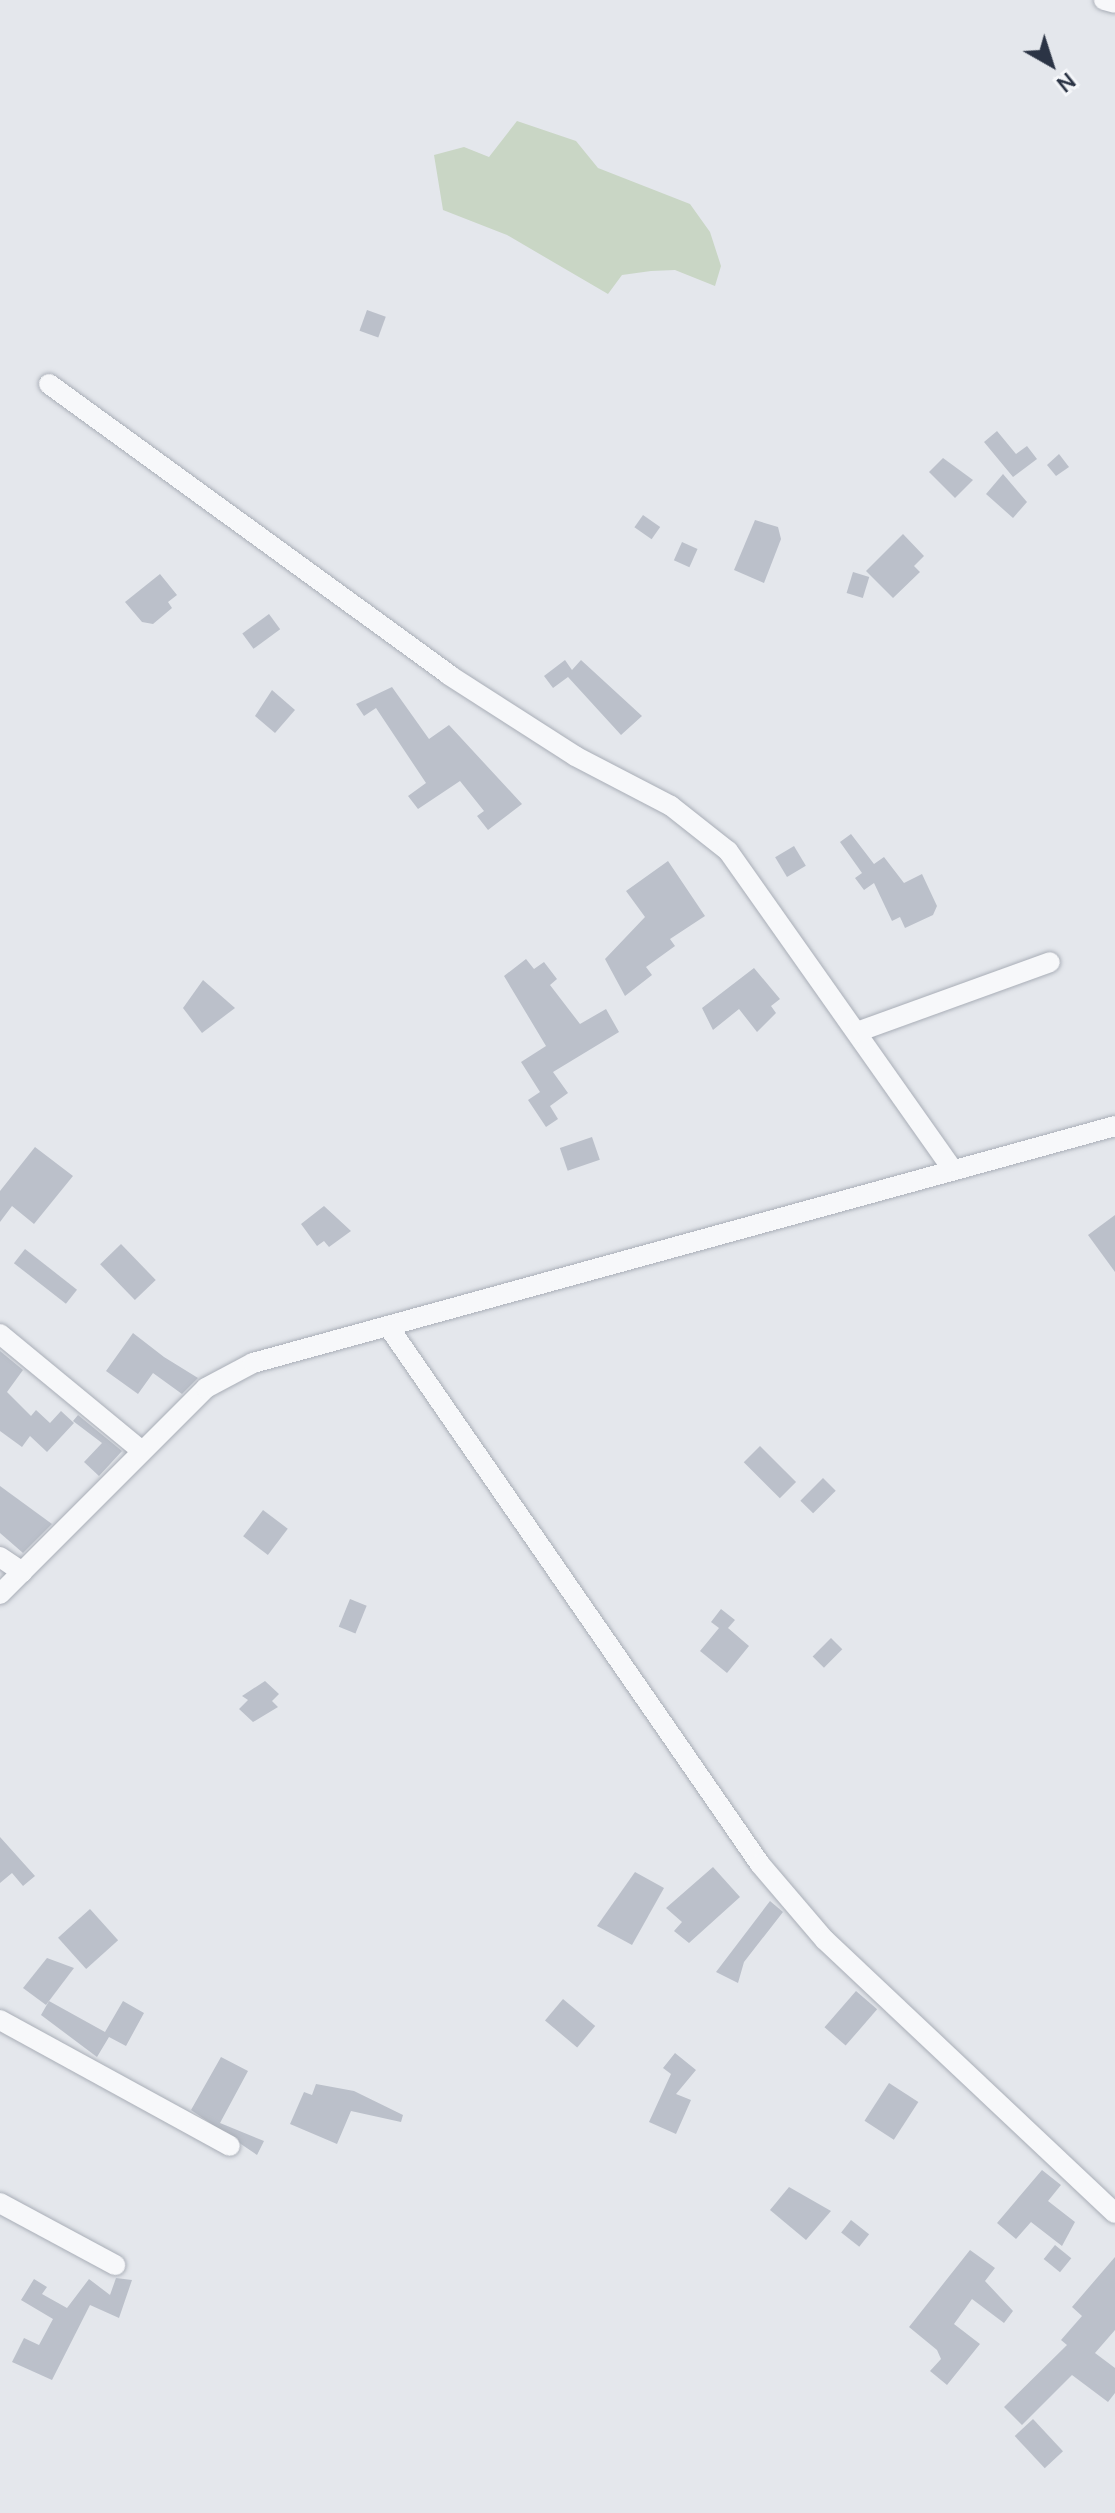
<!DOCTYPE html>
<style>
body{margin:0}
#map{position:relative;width:1115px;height:2513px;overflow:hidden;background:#e4e7ec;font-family:Manrope,sans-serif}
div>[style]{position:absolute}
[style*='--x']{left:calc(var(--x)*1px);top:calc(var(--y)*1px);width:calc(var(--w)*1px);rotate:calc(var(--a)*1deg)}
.green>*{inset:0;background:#c9d6c5}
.building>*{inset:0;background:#bbc0ca;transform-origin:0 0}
.roads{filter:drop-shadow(0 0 2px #a9aeb7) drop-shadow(0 0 2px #a9aeb7)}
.street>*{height:20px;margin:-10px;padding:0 10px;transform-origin:10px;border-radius:10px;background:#f7f8fa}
span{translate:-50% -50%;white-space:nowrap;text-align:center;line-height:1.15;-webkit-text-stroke:6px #f4f6f9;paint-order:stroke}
.north{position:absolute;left:1011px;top:24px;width:80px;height:80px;-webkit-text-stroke:6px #f4f6f9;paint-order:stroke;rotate:141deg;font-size:22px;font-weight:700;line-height:32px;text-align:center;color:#2b3445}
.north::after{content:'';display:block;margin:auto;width:28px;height:36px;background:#2b3445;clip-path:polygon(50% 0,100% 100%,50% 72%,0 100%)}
</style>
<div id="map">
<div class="green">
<i style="clip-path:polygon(517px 121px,576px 141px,598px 168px,690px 204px,710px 232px,721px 266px,715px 286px,675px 270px,651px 271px,622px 275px,608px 294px,507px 235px,443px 210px,434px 155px,464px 147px,489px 157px)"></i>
</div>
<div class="building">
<i style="left:367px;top:310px;width:20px;height:22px;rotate:20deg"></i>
<i style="clip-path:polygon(997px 431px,1016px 454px,1027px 446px,1037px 459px,1013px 477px,984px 442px)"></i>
<i style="clip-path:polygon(1059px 454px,1069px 467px,1056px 476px,1047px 465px)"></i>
<i style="clip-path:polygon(943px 458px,973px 480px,955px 498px,929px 472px)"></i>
<i style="clip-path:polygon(1003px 474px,1027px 502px,1013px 518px,986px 494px)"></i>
<i style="left:643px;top:515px;width:21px;height:15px;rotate:35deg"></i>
<i style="clip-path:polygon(755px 520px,778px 527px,781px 539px,764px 583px,734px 570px)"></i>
<i style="clip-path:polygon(903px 534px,924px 556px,914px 566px,920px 572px,893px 598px,866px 571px)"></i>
<i style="left:682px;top:542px;width:17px;height:20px;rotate:24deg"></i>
<i style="left:853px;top:572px;width:17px;height:22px;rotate:17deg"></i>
<i style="clip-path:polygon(160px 574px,177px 595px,168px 602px,172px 608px,153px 624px,142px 622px,125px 602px)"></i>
<i style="left:269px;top:614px;width:19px;height:33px;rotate:54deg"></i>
<i style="clip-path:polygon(565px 660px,572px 670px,581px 660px,642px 716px,621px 735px,568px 677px,553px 688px,544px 676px)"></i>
<i style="clip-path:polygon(392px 687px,429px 739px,449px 725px,522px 804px,488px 830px,477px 816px,484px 811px,460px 781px,418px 809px,408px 796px,426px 783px,376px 708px,364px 716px,356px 704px)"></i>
<i style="clip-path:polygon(272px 690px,295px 710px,275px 733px,255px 716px)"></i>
<i style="clip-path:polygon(851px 834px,874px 864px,884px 857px,904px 883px,922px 874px,937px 906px,933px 915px,905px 928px,900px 917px,892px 921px,874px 883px,864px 890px,855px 878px,862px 873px,840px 842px)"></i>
<i style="left:794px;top:846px;width:23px;height:22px;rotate:59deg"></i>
<i style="clip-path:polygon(668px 861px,705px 916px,670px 939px,675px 946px,646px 967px,652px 975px,625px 996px,605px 959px,645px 917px,626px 891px)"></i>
<i style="clip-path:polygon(526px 959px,534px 969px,544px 962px,557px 979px,550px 985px,580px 1024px,606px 1009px,619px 1032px,553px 1072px,568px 1093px,550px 1106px,558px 1119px,546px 1127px,528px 1100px,540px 1092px,521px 1062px,546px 1046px,504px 976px)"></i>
<i style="clip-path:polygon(754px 968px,780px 999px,771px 1006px,776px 1013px,757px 1032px,739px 1009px,713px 1030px,702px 1008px)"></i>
<i style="clip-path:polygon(203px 980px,235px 1008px,202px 1033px,183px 1008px)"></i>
<i style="left:592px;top:1137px;width:24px;height:34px;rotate:71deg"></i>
<i style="clip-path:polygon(35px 1147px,73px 1176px,34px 1224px,12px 1206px,0 1222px,0 1191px)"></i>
<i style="clip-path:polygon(324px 1206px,351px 1231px,329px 1247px,324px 1241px,317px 1246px,301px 1224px)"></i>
<i style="clip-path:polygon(1115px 1215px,1115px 1272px,1088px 1235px)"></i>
<i style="left:121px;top:1244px;width:50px;height:29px;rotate:46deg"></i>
<i style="left:25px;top:1249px;width:66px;height:18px;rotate:38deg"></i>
<i style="clip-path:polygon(133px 1333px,164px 1357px,198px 1378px,182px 1394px,153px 1373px,138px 1394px,106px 1371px)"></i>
<i style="clip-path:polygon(0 1351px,23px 1370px,7px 1392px,31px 1416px,36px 1410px,50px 1423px,61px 1411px,74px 1423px,47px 1452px,30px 1436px,22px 1447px,0 1431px)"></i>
<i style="clip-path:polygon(78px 1415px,122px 1451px,99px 1476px,84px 1462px,102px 1443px,73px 1421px)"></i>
<i style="left:760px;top:1446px;width:51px;height:23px;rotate:45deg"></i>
<i style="left:823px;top:1478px;width:18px;height:32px;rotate:45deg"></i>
<i style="clip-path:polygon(0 1486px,52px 1524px,23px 1553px,0 1533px)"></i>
<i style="left:263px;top:1510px;width:31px;height:33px;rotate:37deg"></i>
<i style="left:350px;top:1599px;width:18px;height:30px;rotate:22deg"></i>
<i style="clip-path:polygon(721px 1609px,735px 1620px,728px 1628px,749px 1646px,727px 1673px,700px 1651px,719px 1628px,711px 1622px)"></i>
<i style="left:831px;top:1638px;width:16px;height:26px;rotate:45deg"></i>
<i style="clip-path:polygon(265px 1681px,279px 1694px,272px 1701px,278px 1707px,253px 1722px,239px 1709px,248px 1700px,242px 1696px)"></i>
<i style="clip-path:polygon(0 1837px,35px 1876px,23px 1886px,12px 1873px,0 1883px)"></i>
<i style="clip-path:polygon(713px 1867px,740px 1897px,689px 1943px,674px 1931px,682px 1922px,666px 1908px)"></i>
<i style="clip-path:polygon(635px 1872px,664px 1888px,632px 1945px,597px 1926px)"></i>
<i style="clip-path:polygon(770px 1901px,783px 1912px,744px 1962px,738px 1983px,716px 1972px)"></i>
<i style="left:90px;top:1909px;width:42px;height:43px;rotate:48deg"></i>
<i style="clip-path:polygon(47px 1958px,74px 1968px,46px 2005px,23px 1988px)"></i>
<i style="left:856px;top:1991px;width:28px;height:48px;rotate:41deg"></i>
<i style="left:563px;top:1999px;width:42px;height:28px;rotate:40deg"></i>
<i style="clip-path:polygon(49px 2001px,105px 2032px,123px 2001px,144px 2013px,126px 2046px,109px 2037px,97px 2057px,41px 2015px)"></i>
<i style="clip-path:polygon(675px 2053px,696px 2070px,676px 2094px,691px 2100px,676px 2134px,649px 2122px,671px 2074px,663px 2068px)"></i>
<i style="clip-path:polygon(221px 2057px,248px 2071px,220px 2123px,264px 2141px,257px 2155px,191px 2110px)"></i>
<i style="left:889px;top:2083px;width:35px;height:45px;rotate:33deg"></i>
<i style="clip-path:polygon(316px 2084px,354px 2091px,403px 2115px,401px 2122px,351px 2111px,337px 2144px,290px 2124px,304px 2092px,312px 2095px)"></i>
<i style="clip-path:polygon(1042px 2170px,1061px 2185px,1048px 2201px,1075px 2222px,1062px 2246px,1031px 2222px,1016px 2239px,997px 2223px)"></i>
<i style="clip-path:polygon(789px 2187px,831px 2211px,806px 2240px,770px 2210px)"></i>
<i style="left:851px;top:2220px;width:23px;height:16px;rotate:38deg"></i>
<i style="left:1055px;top:2245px;width:21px;height:18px;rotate:39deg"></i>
<i style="clip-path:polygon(970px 2250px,995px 2268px,985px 2281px,1013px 2311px,1004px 2323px,972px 2299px,954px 2324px,980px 2344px,947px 2385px,930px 2371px,941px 2359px,937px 2350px,909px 2327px)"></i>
<i style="clip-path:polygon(1115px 2257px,1115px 2330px,1095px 2353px,1115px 2368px,1115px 2393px,1108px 2402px,1072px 2375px,1022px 2425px,1004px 2407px,1067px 2345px,1061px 2340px,1082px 2316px,1072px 2307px)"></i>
<i style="clip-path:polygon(116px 2278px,132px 2280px,119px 2318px,90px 2305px,52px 2380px,12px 2362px,24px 2338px,39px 2345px,53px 2319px,21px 2300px,34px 2279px,47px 2287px,42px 2294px,67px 2308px,89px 2279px,110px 2295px)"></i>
<i style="left:1033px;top:2419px;width:44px;height:25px;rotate:47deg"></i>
</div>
<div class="roads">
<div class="street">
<i style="--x:1104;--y:0;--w:11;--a:15"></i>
<i style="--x:49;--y:384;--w:495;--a:36"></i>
<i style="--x:449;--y:675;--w:150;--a:32.7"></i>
<i style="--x:575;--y:756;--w:108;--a:27.5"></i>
<i style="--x:671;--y:806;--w:73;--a:38.3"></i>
<i style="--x:728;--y:851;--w:388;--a:54.8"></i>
<i style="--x:857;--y:1032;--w:205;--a:-19.9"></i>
<i style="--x:388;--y:1326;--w:654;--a:55.34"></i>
<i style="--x:760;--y:1864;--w:100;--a:49.5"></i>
<i style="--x:825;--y:1940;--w:398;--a:43.3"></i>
<i style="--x:0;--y:1334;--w:184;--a:39.5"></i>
<i style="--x:0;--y:1557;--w:27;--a:34"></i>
<i style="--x:0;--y:1594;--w:291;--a:-45"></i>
<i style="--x:206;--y:1388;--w:53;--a:-28"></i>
<i style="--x:253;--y:1363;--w:894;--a:-15.37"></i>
<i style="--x:0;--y:2020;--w:262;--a:28.7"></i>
<i style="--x:0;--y:2203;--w:131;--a:28.3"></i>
</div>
</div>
<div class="north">N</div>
</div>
